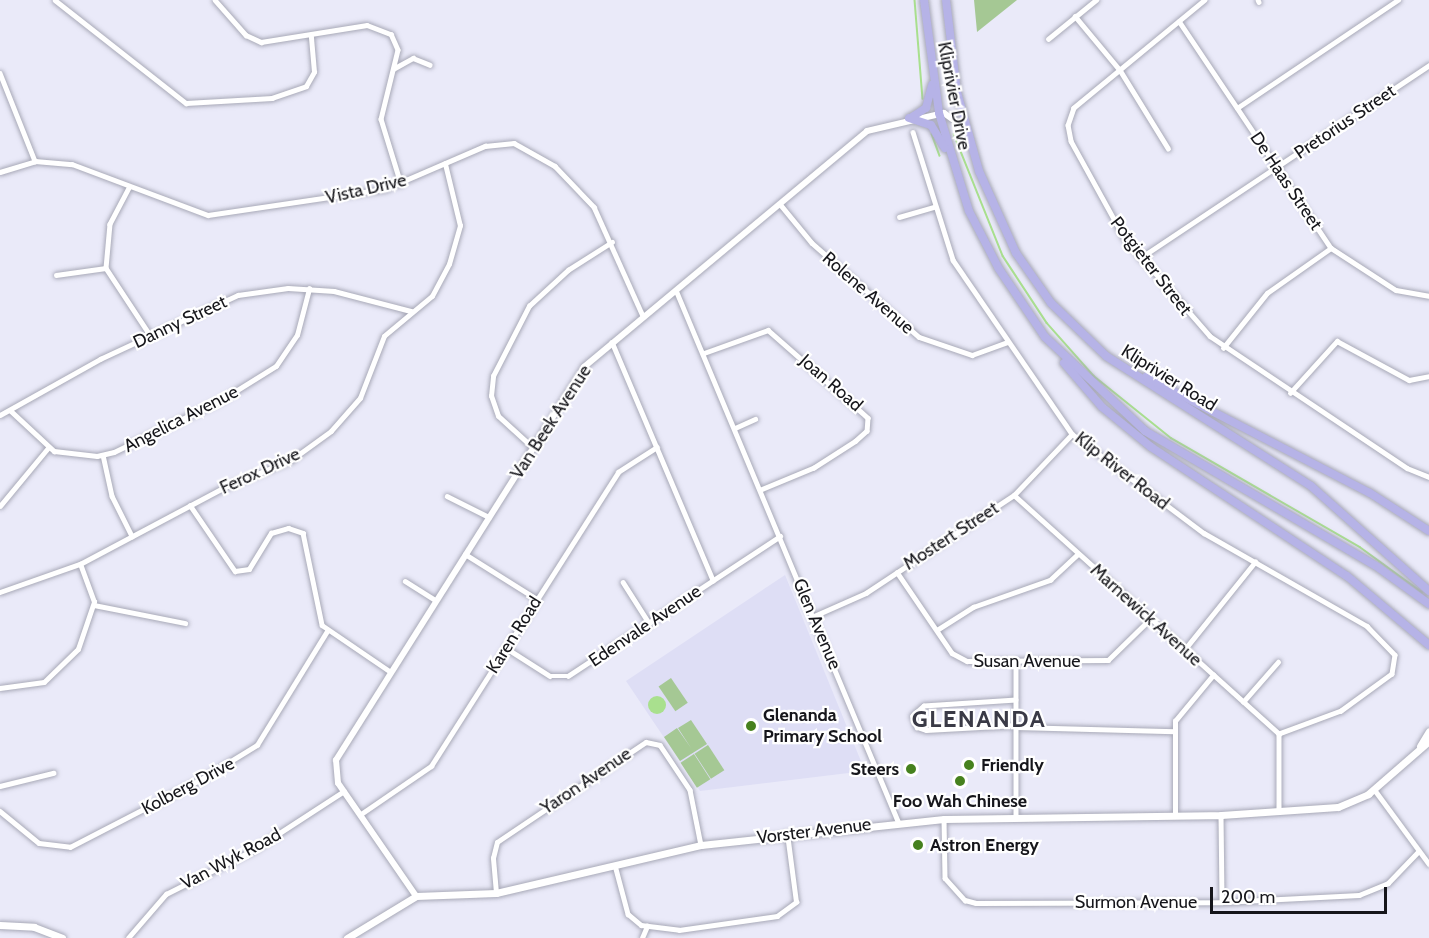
<!DOCTYPE html>
<style>
body{margin:0}
#map{position:relative;width:1429px;height:938px;overflow:hidden;background:#eaeaf9;font-family:Cabin,sans-serif}
div>[style]{position:absolute}
[style*='--x']{left:calc(var(--x)*1px);top:calc(var(--y)*1px);width:calc(var(--w)*1px);rotate:calc(var(--a)*1deg)}
.built>*{inset:0;background:#dedef5}
.green>*{inset:0;background:#a5c894;transform-origin:0 0}
.water>*{inset:0;background:#a9e08e}
.round{border-radius:50%}
.stream>*{height:1.5px;margin:-0.75px;padding:0 0.75px;transform-origin:0.75px;border-radius:0.75px;background:#a9e08e}
.roads{filter:drop-shadow(0 0 2px #a8a9b7) drop-shadow(0 0 2px #a8a9b7)}
.minor>*{height:4.5px;margin:-2.25px;padding:0 2.25px;transform-origin:2.25px;border-radius:2.25px;background:#fff}
.tertiary>*{height:6px;margin:-3px;padding:0 3px;transform-origin:3px;border-radius:3px;background:#fff}
.secondary>*{height:7px;margin:-3.5px;padding:0 3.5px;transform-origin:3.5px;border-radius:3.5px;background:#fff}
.primary>*{height:8px;margin:-4px;padding:0 4px;transform-origin:4px;border-radius:4px;background:#b6b3e7}
.dots>*{width:16px;height:16px;translate:-50% -50%;box-sizing:border-box;border:3px solid #fff;border-radius:50%}
span{translate:-50% -50%;white-space:nowrap;text-align:center;line-height:1.15;-webkit-text-stroke:4.5px #fff;paint-order:stroke}
.street-label{font-size:18px;color:#16161b}
.poi-label{font-size:18px;color:#16161b;font-weight:700}
.left{translate:0 -50%;text-align:left}
.right{translate:-100% -50%;text-align:right}
.district-label{font-size:24px;color:#3a3a46;font-weight:700;letter-spacing:1.5px}
.scale{position:absolute;left:1210px;top:887px;width:177px;height:27px;box-sizing:border-box;border:3px solid #16161b;border-top:0;padding-left:8px;font-size:18px;line-height:21px;white-space:nowrap;color:#16161b;-webkit-text-stroke:4px #fff;paint-order:stroke}
</style>
<div id="map">
<div class="built">
<i style="clip-path:polygon(785px 575px,865px 771px,700px 791px,626px 681px)"></i>
</div>
<div class="green">
<i style="clip-path:polygon(974px 0,1017px 0,977px 32px)"></i>
<i style="left:671px;top:678px;width:30px;height:15px;rotate:56deg"></i>
<i style="clip-path:polygon(691px 720px,707px 744px,680px 761px,664px 737px,677px 728px,691px 748px,678px 728px)"></i>
<i style="left:708px;top:745px;width:30px;height:16px;rotate:57deg"></i>
<i style="left:694px;top:754px;width:30px;height:16px;rotate:57deg"></i>
</div>
<div class="water">
<i class="round" style="left:648px;top:696px;width:18px;height:18px"></i>
</div>
<div class="stream">
<i style="--x:915;--y:0;--w:99;--a:85.4"></i>
<i style="--x:932;--y:134;--w:23;--a:70"></i>
<i style="--x:954;--y:134;--w:131;--a:68.1"></i>
<i style="--x:1003;--y:256;--w:80;--a:56.7"></i>
<i style="--x:1047;--y:323;--w:71;--a:48.4"></i>
<i style="--x:1094;--y:376;--w:99;--a:38.8"></i>
<i style="--x:1171;--y:438;--w:218;--a:30"></i>
<i style="--x:1360;--y:547;--w:77;--a:36"></i>
</div>
<div class="roads">
<div class="minor">
<i style="--x:55;--y:0;--w:167;--a:38.2"></i>
<i style="--x:186;--y:103;--w:86;--a:-3.3"></i>
<i style="--x:272;--y:98;--w:36;--a:-19"></i>
<i style="--x:306;--y:86;--w:16;--a:-60"></i>
<i style="--x:314;--y:72;--w:37;--a:-95"></i>
<i style="--x:215;--y:0;--w:47;--a:48.5"></i>
<i style="--x:246;--y:35;--w:17;--a:25"></i>
<i style="--x:261;--y:42;--w:107;--a:-9.1"></i>
<i style="--x:367;--y:25;--w:26;--a:21"></i>
<i style="--x:391;--y:34;--w:17;--a:66"></i>
<i style="--x:398;--y:50;--w:71;--a:103.8"></i>
<i style="--x:381;--y:119;--w:68;--a:72.9"></i>
<i style="--x:1205;--y:0;--w:170;--a:140.5"></i>
<i style="--x:1074;--y:108;--w:18;--a:109"></i>
<i style="--x:1068;--y:125;--w:16;--a:79"></i>
<i style="--x:1071;--y:141;--w:110;--a:61.1"></i>
<i style="--x:1124;--y:237;--w:131;--a:49"></i>
<i style="--x:1210;--y:336;--w:237;--a:33.8"></i>
<i style="--x:1407;--y:468;--w:24;--a:22"></i>
<i style="--x:1258;--y:0;--w:2;--a:63"></i>
<i style="--x:1075;--y:16;--w:70;--a:50.2"></i>
<i style="--x:1120;--y:70;--w:92;--a:58.4"></i>
<i style="--x:1179;--y:21;--w:273;--a:56.2"></i>
<i style="--x:1331;--y:248;--w:77;--a:32.9"></i>
<i style="--x:1396;--y:290;--w:34;--a:10"></i>
<i style="--x:1048;--y:39;--w:62;--a:-39.1"></i>
<i style="--x:393;--y:69;--w:23;--a:-29"></i>
<i style="--x:413;--y:58;--w:18;--a:22"></i>
<i style="--x:0;--y:73;--w:95;--a:68.3"></i>
<i style="--x:1237;--y:108;--w:194;--a:-33.9"></i>
<i style="--x:913;--y:132;--w:134;--a:72.6"></i>
<i style="--x:953;--y:260;--w:211;--a:55.6"></i>
<i style="--x:1072;--y:434;--w:165;--a:36.9"></i>
<i style="--x:1204;--y:533;--w:188;--a:29.7"></i>
<i style="--x:1367;--y:626;--w:40;--a:46"></i>
<i style="--x:1395;--y:655;--w:19;--a:99"></i>
<i style="--x:1392;--y:674;--w:63;--a:144"></i>
<i style="--x:1341;--y:711;--w:66;--a:159.6"></i>
<i style="--x:0;--y:172;--w:37;--a:-17"></i>
<i style="--x:35;--y:161;--w:37;--a:5"></i>
<i style="--x:72;--y:164;--w:145;--a:20.6"></i>
<i style="--x:208;--y:215;--w:179;--a:-8.4"></i>
<i style="--x:385;--y:189;--w:109;--a:-23.3"></i>
<i style="--x:485;--y:146;--w:29;--a:-6"></i>
<i style="--x:514;--y:143;--w:47;--a:29.3"></i>
<i style="--x:555;--y:166;--w:57;--a:46.4"></i>
<i style="--x:594;--y:207;--w:120;--a:65.8"></i>
<i style="--x:129;--y:188;--w:41;--a:117.8"></i>
<i style="--x:110;--y:224;--w:44;--a:95.2"></i>
<i style="--x:106;--y:268;--w:80;--a:56.7"></i>
<i style="--x:780;--y:204;--w:50;--a:50.6"></i>
<i style="--x:812;--y:243;--w:142;--a:41.3"></i>
<i style="--x:919;--y:337;--w:56;--a:18.8"></i>
<i style="--x:972;--y:355;--w:37;--a:-20"></i>
<i style="--x:899;--y:217;--w:36;--a:-16"></i>
<i style="--x:1140;--y:258;--w:348;--a:-33.7"></i>
<i style="--x:56;--y:275;--w:50;--a:-8"></i>
<i style="--x:676;--y:290;--w:576;--a:67.31"></i>
<i style="--x:612;--y:342;--w:259;--a:67"></i>
<i style="--x:1223;--y:348;--w:70;--a:-51.3"></i>
<i style="--x:1267;--y:293;--w:78;--a:-35.1"></i>
<i style="--x:704;--y:353;--w:68;--a:-19.8"></i>
<i style="--x:768;--y:330;--w:133;--a:41.3"></i>
<i style="--x:868;--y:418;--w:13;--a:94"></i>
<i style="--x:867;--y:431;--w:15;--a:138"></i>
<i style="--x:856;--y:441;--w:50;--a:147.3"></i>
<i style="--x:814;--y:468;--w:57;--a:157.5"></i>
<i style="--x:1290;--y:393;--w:70;--a:-47.9"></i>
<i style="--x:1337;--y:341;--w:82;--a:28.4"></i>
<i style="--x:1409;--y:380;--w:20;--a:-11"></i>
<i style="--x:11;--y:411;--w:59;--a:42.9"></i>
<i style="--x:54;--y:451;--w:43;--a:6.6"></i>
<i style="--x:97;--y:456;--w:17;--a:-13"></i>
<i style="--x:114;--y:452;--w:121;--a:-25.9"></i>
<i style="--x:223;--y:399;--w:62;--a:-31.9"></i>
<i style="--x:276;--y:366;--w:37;--a:-56"></i>
<i style="--x:297;--y:335;--w:48;--a:-75.4"></i>
<i style="--x:0;--y:415;--w:115;--a:-29.2"></i>
<i style="--x:100;--y:359;--w:152;--a:-24.9"></i>
<i style="--x:238;--y:295;--w:50;--a:-8"></i>
<i style="--x:288;--y:288;--w:46;--a:3.7"></i>
<i style="--x:334;--y:291;--w:80;--a:14.6"></i>
<i style="--x:735;--y:428;--w:22;--a:-24"></i>
<i style="--x:533;--y:448;--w:47;--a:-137.6"></i>
<i style="--x:498;--y:416;--w:21;--a:-109"></i>
<i style="--x:491;--y:396;--w:20;--a:-84"></i>
<i style="--x:493;--y:376;--w:79;--a:-62.8"></i>
<i style="--x:529;--y:306;--w:53;--a:-42.7"></i>
<i style="--x:568;--y:270;--w:52;--a:-32.5"></i>
<i style="--x:103;--y:455;--w:42;--a:77.6"></i>
<i style="--x:112;--y:496;--w:45;--a:63.4"></i>
<i style="--x:1014;--y:495;--w:357;--a:42"></i>
<i style="--x:447;--y:496;--w:47;--a:26.6"></i>
<i style="--x:190;--y:505;--w:80;--a:55.7"></i>
<i style="--x:235;--y:571;--w:14;--a:-8"></i>
<i style="--x:249;--y:569;--w:42;--a:-58.6"></i>
<i style="--x:271;--y:533;--w:18;--a:-16"></i>
<i style="--x:288;--y:528;--w:16;--a:18"></i>
<i style="--x:303;--y:533;--w:94;--a:78.3"></i>
<i style="--x:322;--y:625;--w:83;--a:34.3"></i>
<i style="--x:0;--y:506;--w:75;--a:-50.4"></i>
<i style="--x:465;--y:554;--w:85;--a:32"></i>
<i style="--x:897;--y:572;--w:98;--a:55.8"></i>
<i style="--x:952;--y:653;--w:17;--a:28"></i>
<i style="--x:967;--y:661;--w:141;--a:-0.4"></i>
<i style="--x:1108;--y:660;--w:59;--a:-44.3"></i>
<i style="--x:405;--y:581;--w:36;--a:32"></i>
<i style="--x:623;--y:582;--w:49;--a:57.6"></i>
<i style="--x:0;--y:592;--w:85;--a:-19.3"></i>
<i style="--x:80;--y:564;--w:162;--a:-28"></i>
<i style="--x:223;--y:488;--w:74;--a:-22.4"></i>
<i style="--x:291;--y:460;--w:49;--a:-35.9"></i>
<i style="--x:331;--y:431;--w:44;--a:-48.7"></i>
<i style="--x:360;--y:398;--w:66;--a:-68.8"></i>
<i style="--x:384;--y:336;--w:62;--a:-39.8"></i>
<i style="--x:432;--y:296;--w:36;--a:-62"></i>
<i style="--x:449;--y:264;--w:40;--a:-74"></i>
<i style="--x:460;--y:226;--w:64;--a:-103.6"></i>
<i style="--x:94;--y:605;--w:93;--a:11.2"></i>
<i style="--x:814;--y:616;--w:57;--a:-23.9"></i>
<i style="--x:866;--y:593;--w:178;--a:-33.5"></i>
<i style="--x:1014;--y:495;--w:84;--a:-46.4"></i>
<i style="--x:937;--y:630;--w:43;--a:-32.6"></i>
<i style="--x:973;--y:607;--w:82;--a:-19.3"></i>
<i style="--x:1050;--y:580;--w:38;--a:-43"></i>
<i style="--x:506;--y:648;--w:52;--a:32.5"></i>
<i style="--x:550;--y:676;--w:18;--a:0"></i>
<i style="--x:568;--y:676;--w:254;--a:-33.4"></i>
<i style="--x:1185;--y:649;--w:112;--a:-51.2"></i>
<i style="--x:1016;--y:662;--w:153;--a:90"></i>
<i style="--x:0;--y:688;--w:44;--a:-7.8"></i>
<i style="--x:44;--y:682;--w:47;--a:-44.1"></i>
<i style="--x:78;--y:649;--w:50;--a:-71.2"></i>
<i style="--x:94;--y:602;--w:40;--a:-110.2"></i>
<i style="--x:1016;--y:700;--w:92;--a:176.3"></i>
<i style="--x:924;--y:706;--w:15;--a:138"></i>
<i style="--x:913;--y:716;--w:12;--a:70"></i>
<i style="--x:917;--y:727;--w:9;--a:18"></i>
<i style="--x:926;--y:730;--w:90;--a:-3.2"></i>
<i style="--x:1243;--y:702;--w:53;--a:-48.8"></i>
<i style="--x:1016;--y:727;--w:158;--a:1.5"></i>
<i style="--x:1279;--y:734;--w:77;--a:90"></i>
<i style="--x:0;--y:786;--w:55;--a:-13.8"></i>
<i style="--x:1374;--y:789;--w:93;--a:53.7"></i>
<i style="--x:0;--y:811;--w:50;--a:39.4"></i>
<i style="--x:39;--y:843;--w:31;--a:7"></i>
<i style="--x:70;--y:847;--w:146;--a:-27.3"></i>
<i style="--x:200;--y:780;--w:67;--a:-31.6"></i>
<i style="--x:257;--y:745;--w:134;--a:-58.4"></i>
<i style="--x:361;--y:814;--w:85;--a:-34.4"></i>
<i style="--x:431;--y:766;--w:348;--a:-57.5"></i>
<i style="--x:618;--y:472;--w:46;--a:-32.7"></i>
<i style="--x:1175;--y:815;--w:94;--a:-90"></i>
<i style="--x:1175;--y:721;--w:60;--a:-50.4"></i>
<i style="--x:1221;--y:815;--w:87;--a:89.3"></i>
<i style="--x:944;--y:819;--w:59;--a:89"></i>
<i style="--x:945;--y:878;--w:30;--a:48"></i>
<i style="--x:965;--y:900;--w:11;--a:15"></i>
<i style="--x:976;--y:903;--w:246;--a:-0.2"></i>
<i style="--x:1222;--y:902;--w:137;--a:-2.9"></i>
<i style="--x:1359;--y:895;--w:31;--a:-22"></i>
<i style="--x:1388;--y:883;--w:42;--a:-46"></i>
<i style="--x:615;--y:865;--w:51;--a:75.1"></i>
<i style="--x:628;--y:914;--w:17;--a:40"></i>
<i style="--x:641;--y:925;--w:38;--a:7"></i>
<i style="--x:679;--y:930;--w:99;--a:-8.1"></i>
<i style="--x:777;--y:916;--w:24;--a:-36"></i>
<i style="--x:796;--y:902;--w:69;--a:-97.5"></i>
<i style="--x:496;--y:893;--w:35;--a:-95"></i>
<i style="--x:493;--y:858;--w:16;--a:-76"></i>
<i style="--x:497;--y:842;--w:179;--a:-33.9"></i>
<i style="--x:646;--y:742;--w:14;--a:12"></i>
<i style="--x:660;--y:745;--w:54;--a:56.3"></i>
<i style="--x:690;--y:790;--w:56;--a:78.7"></i>
<i style="--x:128;--y:938;--w:58;--a:-49.2"></i>
<i style="--x:166;--y:894;--w:100;--a:-26.8"></i>
<i style="--x:255;--y:849;--w:106;--a:-33.1"></i>
<i style="--x:642;--y:938;--w:13;--a:-67"></i>
</div>
<div class="tertiary">
<i style="--x:416;--y:896;--w:137;--a:-124.6"></i>
<i style="--x:338;--y:783;--w:23;--a:-95"></i>
<i style="--x:336;--y:760;--w:465;--a:-57.7"></i>
<i style="--x:584;--y:367;--w:368;--a:-39.8"></i>
<i style="--x:867;--y:131;--w:79;--a:-13.2"></i>
<i style="--x:944;--y:113;--w:27;--a:36"></i>
</div>
<div class="secondary">
<i style="--x:1420;--y:746;--w:17;--a:-59"></i>
<i style="--x:0;--y:925;--w:34;--a:3"></i>
<i style="--x:34;--y:927;--w:30;--a:21"></i>
<i style="--x:347;--y:938;--w:81;--a:-31.3"></i>
<i style="--x:416;--y:896;--w:80;--a:-2.1"></i>
<i style="--x:496;--y:893;--w:211;--a:-13.2"></i>
<i style="--x:701;--y:845;--w:244;--a:-6.1"></i>
<i style="--x:944;--y:819;--w:277;--a:-0.8"></i>
<i style="--x:1221;--y:815;--w:117;--a:-3.9"></i>
<i style="--x:1338;--y:807;--w:33;--a:-23"></i>
<i style="--x:1368;--y:794;--w:81;--a:-41"></i>
</div>
<div class="primary">
<i style="--x:924;--y:0;--w:114;--a:82.4"></i>
<i style="--x:939;--y:113;--w:102;--a:73"></i>
<i style="--x:969;--y:211;--w:65;--a:62.7"></i>
<i style="--x:999;--y:269;--w:82;--a:55.9"></i>
<i style="--x:1045;--y:337;--w:137;--a:43.2"></i>
<i style="--x:1145;--y:431;--w:271;--a:30.3"></i>
<i style="--x:1379;--y:568;--w:62;--a:35.8"></i>
<i style="--x:946;--y:0;--w:93;--a:83.2"></i>
<i style="--x:957;--y:92;--w:82;--a:74.4"></i>
<i style="--x:979;--y:171;--w:90;--a:65.7"></i>
<i style="--x:1016;--y:253;--w:61;--a:55"></i>
<i style="--x:1051;--y:303;--w:76;--a:43.9"></i>
<i style="--x:1106;--y:356;--w:243;--a:32.4"></i>
<i style="--x:1311;--y:486;--w:158;--a:41.7"></i>
<i style="--x:912;--y:117;--w:17;--a:-33"></i>
<i style="--x:926;--y:108;--w:24;--a:-75"></i>
<i style="--x:909;--y:118;--w:23;--a:18"></i>
<i style="--x:931;--y:125;--w:27;--a:59"></i>
<i style="--x:1064;--y:363;--w:58;--a:49.2"></i>
<i style="--x:1102;--y:407;--w:63;--a:39.2"></i>
<i style="--x:1151;--y:447;--w:235;--a:33.4"></i>
<i style="--x:1347;--y:576;--w:107;--a:40.1"></i>
<i style="--x:1146;--y:377;--w:252;--a:27.4"></i>
<i style="--x:1370;--y:493;--w:70;--a:32.8"></i>
</div>
</div>
<div class="dots">
<i style="left:751px;top:726px;background:#46811e"></i>
<i style="left:969px;top:765px;background:#46811e"></i>
<i style="left:911px;top:769px;background:#46811e"></i>
<i style="left:960px;top:781px;background:#46811e"></i>
<i style="left:918px;top:845px;background:#46811e"></i>
</div>
<div class="street-label">
<span style="left:954px;top:96px;rotate:79deg">Kliprivier Drive</span>
<span style="left:1345px;top:122px;rotate:-34deg">Pretorius Street</span>
<span style="left:1286px;top:181px;rotate:56deg">De Haas Street</span>
<span style="left:366px;top:189px;rotate:-13deg">Vista Drive</span>
<span style="left:1151px;top:266px;rotate:52deg">Potgieter Street</span>
<span style="left:868px;top:293px;rotate:41deg">Rolene Avenue</span>
<span style="left:180px;top:322px;rotate:-25deg">Danny Street</span>
<span style="left:1169px;top:378px;rotate:32deg">Kliprivier Road</span>
<span style="left:831px;top:383px;rotate:41deg">Joan Road</span>
<span style="left:181px;top:419px;rotate:-27deg">Angelica Avenue</span>
<span style="left:551px;top:422px;rotate:-57deg">Van Beek Avenue</span>
<span style="left:260px;top:471px;rotate:-25deg">Ferox Drive</span>
<span style="left:1122px;top:471px;rotate:38deg">Klip River Road</span>
<span style="left:951px;top:536px;rotate:-33deg">Mostert Street</span>
<span style="left:1146px;top:615px;rotate:42deg">Marnewick Avenue</span>
<span style="left:817px;top:624px;rotate:67deg">Glen Avenue</span>
<span style="left:645px;top:626px;rotate:-34deg">Edenvale Avenue</span>
<span style="left:514px;top:635px;rotate:-58deg">Karen Road</span>
<span style="left:1027px;top:661px">Susan Avenue</span>
<span style="left:586px;top:781px;rotate:-34deg">Yaron Avenue</span>
<span style="left:188px;top:786px;rotate:-28deg">Kolberg Drive</span>
<span style="left:814px;top:831px;rotate:-7deg">Vorster Avenue</span>
<span style="left:231px;top:859px;rotate:-28deg">Van Wyk Road</span>
<span style="left:1136px;top:902px">Surmon Avenue</span>
</div>
<div class="poi-label">
<span class="left" style="left:763px;top:726px">Glenanda<br>Primary School</span>
<span class="left" style="left:981px;top:765px">Friendly</span>
<span class="right" style="left:899px;top:769px">Steers</span>
<span style="left:960px;top:801px">Foo Wah Chinese</span>
<span class="left" style="left:930px;top:845px">Astron Energy</span>
</div>
<div class="district-label">
<span style="left:979px;top:719px">GLENANDA</span>
</div>
<div class="scale">200 m</div>
</div>
